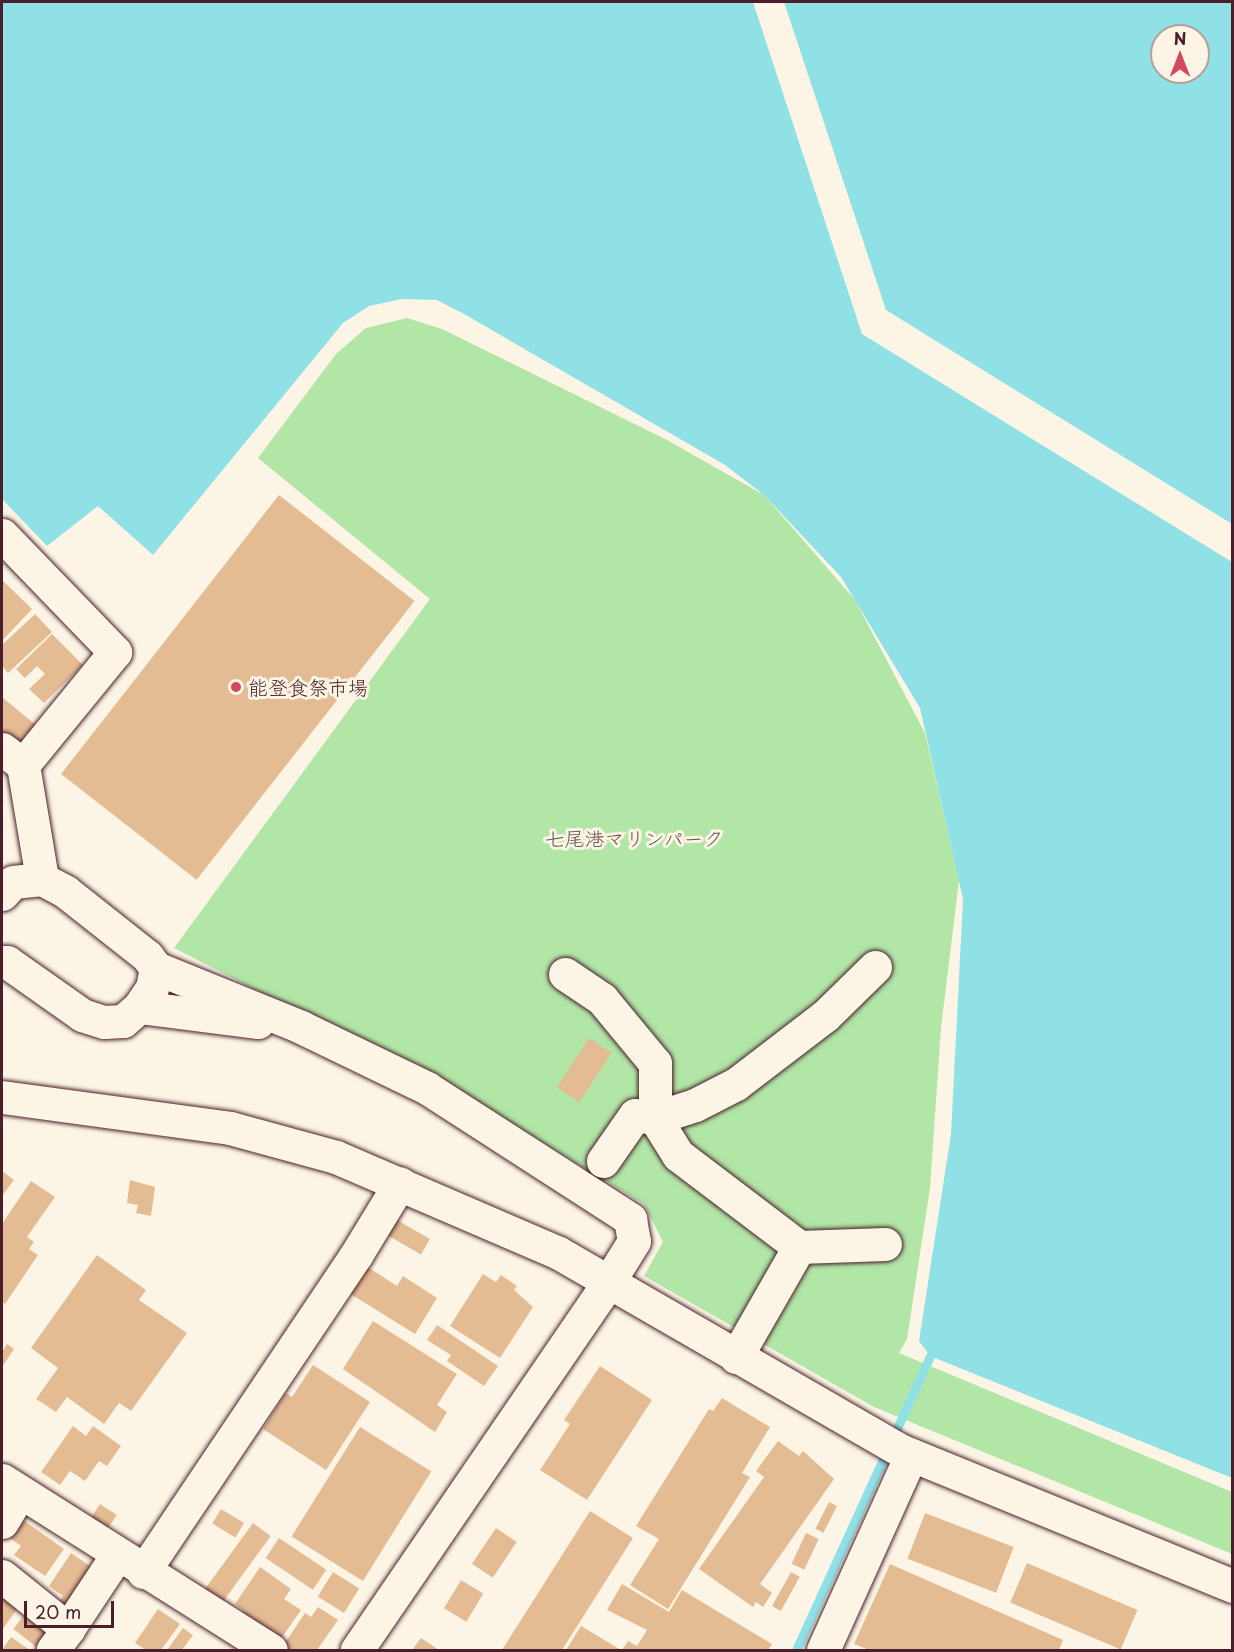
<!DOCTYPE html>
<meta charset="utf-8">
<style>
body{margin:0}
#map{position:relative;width:1234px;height:1652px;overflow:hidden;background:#fcf5e5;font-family:"Playpen Sans","Klee One",sans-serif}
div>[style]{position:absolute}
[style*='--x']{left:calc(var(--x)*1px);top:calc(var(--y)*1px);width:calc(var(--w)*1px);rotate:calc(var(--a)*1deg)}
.green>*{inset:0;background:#b1e6a7}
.water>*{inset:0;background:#8fe1e6}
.pier>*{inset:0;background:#fcf5e5}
.stream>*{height:9px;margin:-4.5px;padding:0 4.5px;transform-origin:4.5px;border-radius:4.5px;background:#8fe1e6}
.building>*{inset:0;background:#e4bc94;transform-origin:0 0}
.roads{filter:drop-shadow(0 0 2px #4a1f2b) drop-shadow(0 0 2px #4a1f2b)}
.minor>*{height:33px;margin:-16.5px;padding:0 16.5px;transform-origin:16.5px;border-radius:16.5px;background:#fcf5e5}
.dots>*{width:16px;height:16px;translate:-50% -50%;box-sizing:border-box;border:3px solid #fcf5e5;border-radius:50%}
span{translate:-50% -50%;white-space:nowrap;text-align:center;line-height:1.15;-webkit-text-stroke:6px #fcf5e5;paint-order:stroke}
.poi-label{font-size:20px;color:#4a1f2b}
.left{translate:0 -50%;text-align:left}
.park-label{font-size:20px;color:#64514a}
.frame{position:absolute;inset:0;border:3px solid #4a1f2b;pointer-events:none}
.north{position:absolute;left:1150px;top:24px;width:60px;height:60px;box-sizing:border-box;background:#fcf5e5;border:2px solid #b59f9b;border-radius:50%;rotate:0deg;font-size:16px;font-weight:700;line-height:24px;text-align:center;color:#4a1f2b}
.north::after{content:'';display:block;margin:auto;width:21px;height:27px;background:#d1495b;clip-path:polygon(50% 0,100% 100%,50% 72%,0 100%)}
.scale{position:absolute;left:24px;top:1601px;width:90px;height:27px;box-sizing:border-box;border:3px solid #4a1f2b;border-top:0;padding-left:8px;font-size:18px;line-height:21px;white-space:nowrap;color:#4a1f2b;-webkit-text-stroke:4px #fcf5e5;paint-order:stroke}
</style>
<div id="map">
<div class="green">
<i style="clip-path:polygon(407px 318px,442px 329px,667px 440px,764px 495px,855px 600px,925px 733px,959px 880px,941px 1028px,930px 1188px,907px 1339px,899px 1353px,1232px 1492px,1232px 1554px,874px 1407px,644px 1276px,663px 1242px,644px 1204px,479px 1104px,174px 948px,430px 599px,258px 458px,336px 354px,366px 328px)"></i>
</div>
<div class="water">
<i style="clip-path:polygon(evenodd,2px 2px,1232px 2px,1232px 1478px,930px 1356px,919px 1341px,951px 1134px,963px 899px,920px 708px,841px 577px,764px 495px,725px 465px,464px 314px,437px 300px,402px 299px,369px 306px,343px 323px,153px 555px,98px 506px,47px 546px,2px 499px,2px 2px,1162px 36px,1198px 36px,1198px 72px,1162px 72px,1162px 36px)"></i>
</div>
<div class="pier">
<i style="clip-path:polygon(753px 2px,784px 2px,886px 310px,1232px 524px,1232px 562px,862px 334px)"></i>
</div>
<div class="stream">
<i style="--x:796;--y:1650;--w:323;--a:-65.5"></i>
</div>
<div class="building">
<i style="left:279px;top:495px;width:172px;height:354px;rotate:38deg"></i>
<i style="clip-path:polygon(2px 580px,32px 609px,2px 641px)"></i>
<i style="clip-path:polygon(35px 614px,52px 632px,8px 673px,2px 666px,2px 645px)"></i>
<i style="clip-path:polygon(52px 634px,83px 665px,44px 703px,29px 689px,45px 674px,37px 666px,25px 678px,16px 669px)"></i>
<i style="clip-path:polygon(2px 697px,37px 726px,17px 751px,2px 739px)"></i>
<i style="left:589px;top:1038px;width:27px;height:59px;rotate:33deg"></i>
<i style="clip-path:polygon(2px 1171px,14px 1180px,2px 1196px)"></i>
<i style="clip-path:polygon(130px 1180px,155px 1187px,151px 1216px,136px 1213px,138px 1205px,127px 1203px)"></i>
<i style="clip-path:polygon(31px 1181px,55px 1197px,27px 1237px,34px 1242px,29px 1249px,38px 1255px,5px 1304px,2px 1302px,2px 1224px)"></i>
<i style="left:397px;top:1220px;width:38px;height:18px;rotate:30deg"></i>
<i style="clip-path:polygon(97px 1255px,146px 1290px,139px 1300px,187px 1333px,131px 1411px,119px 1403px,104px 1424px,67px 1397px,56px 1412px,36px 1399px,58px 1368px,31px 1348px)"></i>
<i style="clip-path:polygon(366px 1266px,397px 1286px,403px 1276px,437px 1298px,415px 1334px,349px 1293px)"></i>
<i style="clip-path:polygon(483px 1274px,496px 1282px,501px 1275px,517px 1286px,514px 1290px,533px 1307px,500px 1358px,450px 1326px)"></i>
<i style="clip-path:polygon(373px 1321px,457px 1374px,437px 1405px,447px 1412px,435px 1432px,343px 1369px)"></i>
<i style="clip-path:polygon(437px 1325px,498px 1366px,484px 1386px,447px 1361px,451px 1355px,427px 1340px)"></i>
<i style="clip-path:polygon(7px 1344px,14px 1349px,2px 1367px,2px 1352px)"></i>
<i style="clip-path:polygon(313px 1365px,370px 1402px,326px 1470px,263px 1429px,286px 1393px,292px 1397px)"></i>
<i style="clip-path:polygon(600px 1366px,652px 1400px,587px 1500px,540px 1470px,570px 1424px,564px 1420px)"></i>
<i style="clip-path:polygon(722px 1398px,770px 1427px,742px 1473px,750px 1477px,668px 1609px,630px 1585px,659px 1539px,636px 1526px,709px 1409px,713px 1411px)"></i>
<i style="clip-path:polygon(73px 1426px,86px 1436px,93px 1426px,121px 1446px,107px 1466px,99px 1461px,85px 1481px,70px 1471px,60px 1485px,41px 1472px)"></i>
<i style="left:360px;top:1427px;width:84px;height:129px;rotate:32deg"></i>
<i style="clip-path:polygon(778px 1441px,799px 1456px,803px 1451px,834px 1479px,760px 1584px,772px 1593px,763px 1607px,756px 1602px,753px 1607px,699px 1569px,764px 1477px,756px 1471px)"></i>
<i style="left:829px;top:1502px;width:9px;height:30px;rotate:27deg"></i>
<i style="left:100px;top:1504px;width:20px;height:23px;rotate:33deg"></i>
<i style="left:221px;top:1509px;width:27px;height:17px;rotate:31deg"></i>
<i style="clip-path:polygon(590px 1511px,633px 1538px,562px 1650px,502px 1650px)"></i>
<i style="left:925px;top:1513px;width:95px;height:49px;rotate:21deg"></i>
<i style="clip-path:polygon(19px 1517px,64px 1549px,45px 1576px,14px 1555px,21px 1546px,6px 1535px)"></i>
<i style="left:253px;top:1523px;width:22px;height:85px;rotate:36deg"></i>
<i style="left:496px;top:1528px;width:25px;height:43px;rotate:34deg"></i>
<i style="left:806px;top:1533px;width:14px;height:34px;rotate:25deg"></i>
<i style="left:279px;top:1538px;width:57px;height:24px;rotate:34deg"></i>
<i style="clip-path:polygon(71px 1553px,94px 1569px,68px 1607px,60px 1602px,63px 1596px,49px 1586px)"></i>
<i style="left:1027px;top:1563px;width:120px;height:43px;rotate:23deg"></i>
<i style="clip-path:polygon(890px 1564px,1063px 1640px,1059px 1650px,869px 1650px,854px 1644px)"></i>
<i style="clip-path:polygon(260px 1567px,291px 1589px,284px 1599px,301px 1610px,278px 1643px,240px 1617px,244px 1611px,235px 1604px)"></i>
<i style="left:333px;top:1572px;width:31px;height:29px;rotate:32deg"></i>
<i style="left:791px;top:1572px;width:10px;height:39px;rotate:29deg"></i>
<i style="left:461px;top:1580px;width:26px;height:33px;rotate:31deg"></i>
<i style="clip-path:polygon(622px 1584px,669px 1612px,682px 1590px,772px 1644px,768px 1650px,622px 1650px,628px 1641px,637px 1646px,647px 1630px,607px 1610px)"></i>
<i style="clip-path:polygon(2px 1597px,17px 1609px,2px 1630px)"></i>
<i style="clip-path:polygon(318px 1607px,338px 1620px,317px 1650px,290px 1650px,283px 1646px,305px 1613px,311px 1617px)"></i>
<i style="clip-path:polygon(158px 1609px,180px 1624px,161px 1650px,146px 1650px,135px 1643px)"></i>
<i style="left:25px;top:1614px;width:29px;height:19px;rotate:38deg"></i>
<i style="clip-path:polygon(581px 1626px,621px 1650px,566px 1650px)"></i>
<i style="clip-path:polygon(183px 1628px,193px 1635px,182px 1650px,167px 1650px)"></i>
<i style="clip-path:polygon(11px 1637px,30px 1650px,2px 1650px)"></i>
<i style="clip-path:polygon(421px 1638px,439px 1650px,412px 1650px)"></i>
</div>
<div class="roads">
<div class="minor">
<i style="--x:2;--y:535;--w:163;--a:46"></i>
<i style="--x:115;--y:652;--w:146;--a:129.2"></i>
<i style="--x:2;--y:749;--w:26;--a:37"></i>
<i style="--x:23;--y:765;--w:116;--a:80.5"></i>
<i style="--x:2;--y:894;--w:16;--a:-47"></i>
<i style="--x:13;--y:882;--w:29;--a:-6"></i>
<i style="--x:42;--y:879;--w:27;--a:28"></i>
<i style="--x:66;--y:892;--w:103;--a:38.3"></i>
<i style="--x:147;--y:956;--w:15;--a:53"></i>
<i style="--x:156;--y:968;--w:157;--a:22.1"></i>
<i style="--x:301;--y:1027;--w:140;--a:25.8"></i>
<i style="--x:427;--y:1088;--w:242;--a:32.8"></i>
<i style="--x:630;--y:1219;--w:22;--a:80"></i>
<i style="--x:634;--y:1241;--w:49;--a:121.8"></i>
<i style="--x:608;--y:1283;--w:445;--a:124.4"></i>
<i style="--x:2;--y:962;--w:5;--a:0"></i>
<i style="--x:7;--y:962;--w:92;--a:35.2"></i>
<i style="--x:82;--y:1015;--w:23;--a:18"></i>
<i style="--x:104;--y:1022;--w:19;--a:-3"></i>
<i style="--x:123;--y:1021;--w:21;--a:-41"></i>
<i style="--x:139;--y:1007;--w:23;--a:-56"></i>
<i style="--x:152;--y:988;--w:20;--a:-79"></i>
<i style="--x:565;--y:974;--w:45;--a:34"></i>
<i style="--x:602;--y:999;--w:83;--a:50.4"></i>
<i style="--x:655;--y:1063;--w:55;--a:90"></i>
<i style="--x:655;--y:1118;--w:44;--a:58.1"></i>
<i style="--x:678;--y:1155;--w:152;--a:37.2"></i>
<i style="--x:799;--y:1247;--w:127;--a:119.8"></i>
<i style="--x:139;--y:1007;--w:120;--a:7.2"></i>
<i style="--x:2;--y:1097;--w:230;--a:7.7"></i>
<i style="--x:230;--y:1128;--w:110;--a:15.3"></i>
<i style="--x:336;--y:1157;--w:241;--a:23.3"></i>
<i style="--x:557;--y:1252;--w:398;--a:30"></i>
<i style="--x:902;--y:1451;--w:357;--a:22.2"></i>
<i style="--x:603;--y:1161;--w:56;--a:-55.2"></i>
<i style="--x:635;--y:1115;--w:20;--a:9"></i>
<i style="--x:655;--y:1118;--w:42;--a:-18"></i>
<i style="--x:695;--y:1105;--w:46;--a:-27.1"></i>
<i style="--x:736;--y:1084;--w:112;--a:-37.4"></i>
<i style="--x:825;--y:1016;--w:70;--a:-44.4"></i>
<i style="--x:799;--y:1247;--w:86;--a:-2"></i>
<i style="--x:2;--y:1480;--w:318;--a:32.3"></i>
<i style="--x:2;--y:1522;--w:35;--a:-59"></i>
<i style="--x:143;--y:1572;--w:382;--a:-56.1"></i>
<i style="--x:356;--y:1255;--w:84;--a:-58.6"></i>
<i style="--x:2;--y:1576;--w:85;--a:38.8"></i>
<i style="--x:68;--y:1629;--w:26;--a:126"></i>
<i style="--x:68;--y:1629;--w:89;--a:-56.5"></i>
<i style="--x:823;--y:1650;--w:214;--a:-65.7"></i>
</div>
</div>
<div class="dots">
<i style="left:236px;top:687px;background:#d1495b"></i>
</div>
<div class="poi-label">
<span class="left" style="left:248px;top:687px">能登食祭市場</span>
</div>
<div class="park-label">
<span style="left:634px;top:838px">七尾港マリンパーク</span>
</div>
<div class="frame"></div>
<div class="north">N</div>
<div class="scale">20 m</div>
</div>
